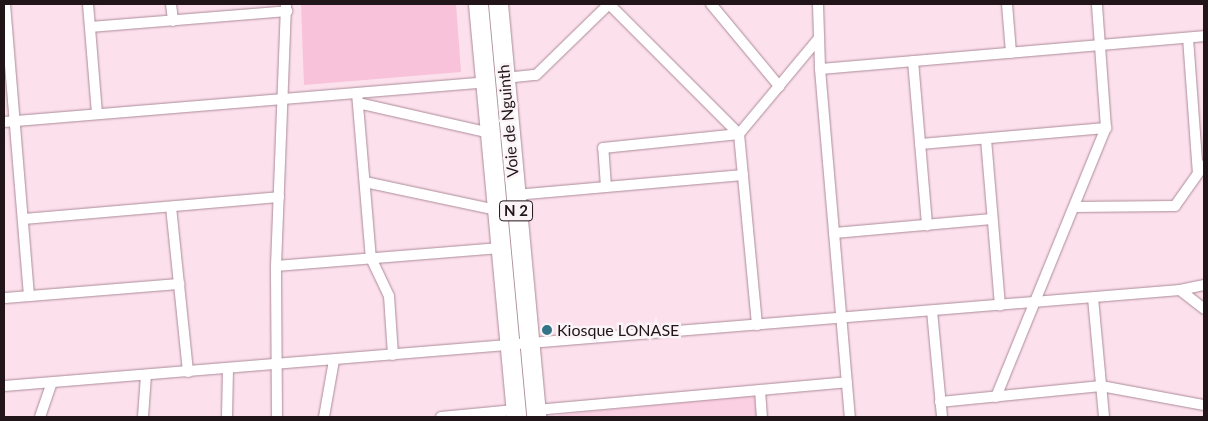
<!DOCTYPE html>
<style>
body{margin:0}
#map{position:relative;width:1208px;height:421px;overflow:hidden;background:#fce0ec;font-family:Lato,sans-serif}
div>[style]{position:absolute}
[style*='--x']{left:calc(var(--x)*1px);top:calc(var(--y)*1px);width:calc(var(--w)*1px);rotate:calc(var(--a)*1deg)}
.built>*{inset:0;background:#fbd0e2}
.green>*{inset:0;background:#f7c2da}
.roads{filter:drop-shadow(0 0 1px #ac8b99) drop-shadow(0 0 1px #ac8b99)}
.street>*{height:10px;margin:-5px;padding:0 5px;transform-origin:5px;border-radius:5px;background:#fff}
.highway>*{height:19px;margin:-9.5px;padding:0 9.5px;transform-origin:9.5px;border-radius:9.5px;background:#fff}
.dots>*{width:14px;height:14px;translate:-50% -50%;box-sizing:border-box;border:2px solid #fbf4f7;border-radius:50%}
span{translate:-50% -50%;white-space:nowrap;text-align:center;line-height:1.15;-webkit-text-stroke:5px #fbf4f7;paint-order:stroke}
.shield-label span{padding:1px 4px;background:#fbf4f7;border:1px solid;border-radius:4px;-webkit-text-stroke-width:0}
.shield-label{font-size:15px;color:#21151a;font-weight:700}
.street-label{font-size:16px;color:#21151a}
.poi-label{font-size:16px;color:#21151a}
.left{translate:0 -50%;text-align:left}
.frame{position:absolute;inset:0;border:5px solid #21151a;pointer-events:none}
</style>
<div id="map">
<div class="built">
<i style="clip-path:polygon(757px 395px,758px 417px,558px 417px,558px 415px)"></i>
</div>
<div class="green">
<i style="clip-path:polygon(301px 4px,456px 4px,461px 72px,304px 85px)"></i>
</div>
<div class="roads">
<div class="street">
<i style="--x:5;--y:4;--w:293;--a:85.3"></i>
<i style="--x:88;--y:4;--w:110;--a:85.3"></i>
<i style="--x:171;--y:4;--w:17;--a:83"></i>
<i style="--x:609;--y:4;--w:184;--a:45"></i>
<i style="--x:739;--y:134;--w:192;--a:84.6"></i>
<i style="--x:711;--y:4;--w:107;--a:50.3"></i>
<i style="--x:818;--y:4;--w:65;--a:88.2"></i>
<i style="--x:820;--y:69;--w:349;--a:85.1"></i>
<i style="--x:1007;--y:4;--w:49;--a:85.3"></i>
<i style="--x:90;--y:27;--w:198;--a:-4.6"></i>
<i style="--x:1188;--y:38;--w:135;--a:85.8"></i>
<i style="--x:913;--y:61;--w:165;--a:85.1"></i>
<i style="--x:820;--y:69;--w:385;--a:-4.9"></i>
<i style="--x:505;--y:78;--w:31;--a:-6"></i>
<i style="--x:536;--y:75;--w:102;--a:-44.2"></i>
<i style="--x:357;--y:93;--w:166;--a:85.2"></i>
<i style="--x:371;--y:258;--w:42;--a:64.7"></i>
<i style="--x:389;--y:296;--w:59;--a:86.1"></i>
<i style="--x:358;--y:103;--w:135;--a:12.8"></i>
<i style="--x:4;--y:122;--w:484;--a:-4.7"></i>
<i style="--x:986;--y:139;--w:167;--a:85.2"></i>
<i style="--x:920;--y:144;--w:187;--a:-4.9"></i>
<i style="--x:365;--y:182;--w:135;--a:12"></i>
<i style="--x:606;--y:187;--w:39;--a:-94"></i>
<i style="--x:603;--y:148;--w:137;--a:-5.9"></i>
<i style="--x:739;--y:134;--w:125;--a:-50.2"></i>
<i style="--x:515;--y:195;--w:229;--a:-5"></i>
<i style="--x:171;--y:207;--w:166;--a:84.1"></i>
<i style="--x:1074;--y:207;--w:101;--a:-0.6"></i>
<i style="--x:1175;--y:206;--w:50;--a:-54.7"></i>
<i style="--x:23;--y:219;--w:257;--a:-4.9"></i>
<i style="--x:834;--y:233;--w:159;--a:-5.1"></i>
<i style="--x:276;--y:266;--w:225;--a:-4.6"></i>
<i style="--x:1180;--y:290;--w:31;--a:38"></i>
<i style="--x:4;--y:298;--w:176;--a:-4.6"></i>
<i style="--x:1093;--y:298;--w:120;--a:84.7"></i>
<i style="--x:932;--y:311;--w:106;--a:84.6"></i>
<i style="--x:4;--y:386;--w:1180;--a:-4.67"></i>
<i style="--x:1180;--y:290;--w:25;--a:-12"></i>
<i style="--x:760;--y:390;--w:27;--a:86"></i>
<i style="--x:996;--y:397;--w:291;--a:-67.8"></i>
<i style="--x:1106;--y:128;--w:124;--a:-94.2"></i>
<i style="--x:940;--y:402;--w:162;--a:-5.7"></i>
<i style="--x:1101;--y:386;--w:105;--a:10.5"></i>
<i style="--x:536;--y:410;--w:312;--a:-5.1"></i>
<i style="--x:40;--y:417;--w:36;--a:-71"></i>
<i style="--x:143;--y:417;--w:42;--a:-85.9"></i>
<i style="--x:227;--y:417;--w:49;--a:-88.8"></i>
<i style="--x:277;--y:417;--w:151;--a:-90.4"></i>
<i style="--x:276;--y:266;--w:262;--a:-87.8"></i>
<i style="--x:324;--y:417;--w:58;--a:-80"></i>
<i style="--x:441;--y:417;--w:74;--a:-5.4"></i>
</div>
<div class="highway">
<i style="--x:478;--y:4;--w:415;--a:84.7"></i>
<i style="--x:498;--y:4;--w:415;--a:84.7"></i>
</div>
</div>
<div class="dots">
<i style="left:547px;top:330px;background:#347488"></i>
</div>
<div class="shield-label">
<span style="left:516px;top:211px">N 2</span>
</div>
<div class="street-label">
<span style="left:508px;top:121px;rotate:-95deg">Voie de Nguinth</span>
</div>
<div class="poi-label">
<span class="left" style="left:557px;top:330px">Kiosque LONASE</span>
</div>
<div class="frame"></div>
</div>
